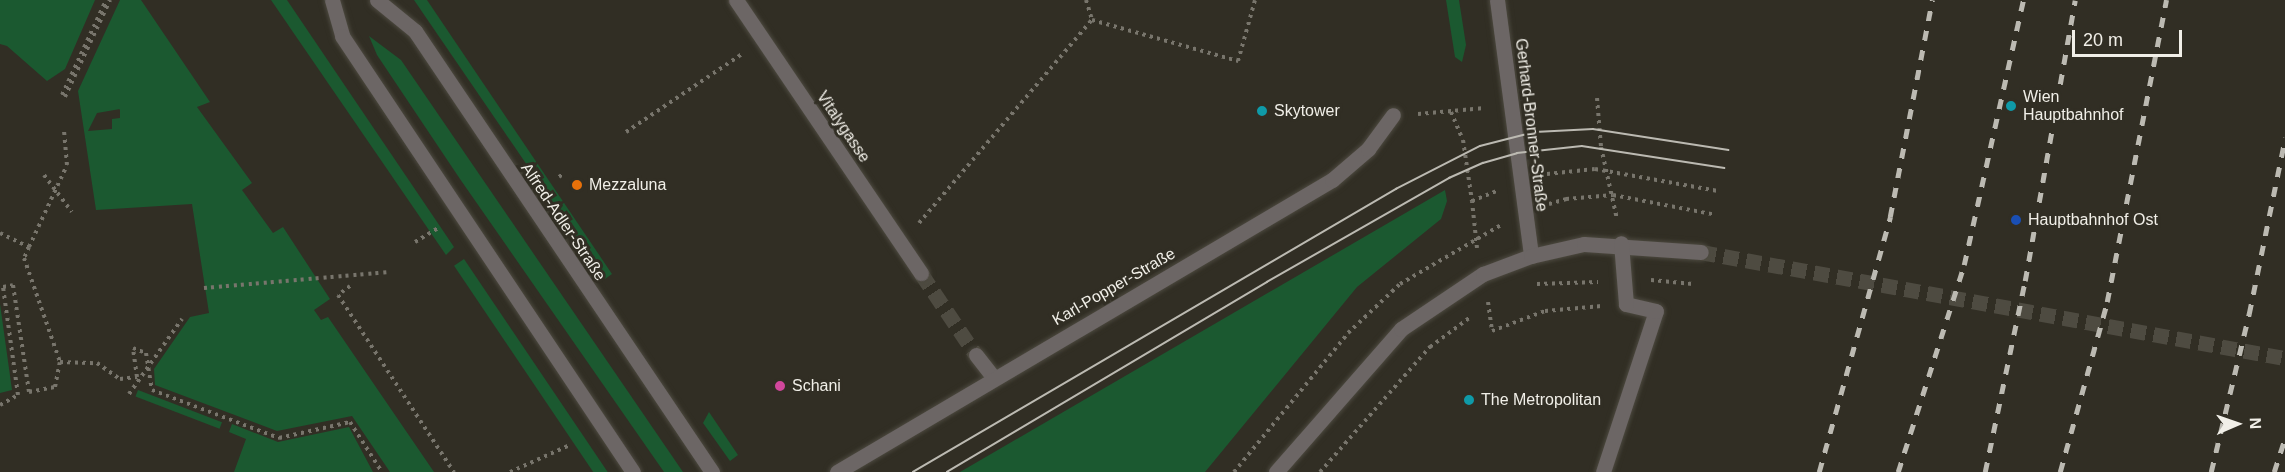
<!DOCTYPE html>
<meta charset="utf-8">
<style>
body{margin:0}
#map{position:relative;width:2285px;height:472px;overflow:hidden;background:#312e24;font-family:Helvetica,sans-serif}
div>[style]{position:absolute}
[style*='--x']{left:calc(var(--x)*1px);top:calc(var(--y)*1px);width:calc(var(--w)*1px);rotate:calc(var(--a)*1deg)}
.green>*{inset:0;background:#1b5930;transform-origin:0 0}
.minor-tunnel>*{height:15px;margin-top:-7.5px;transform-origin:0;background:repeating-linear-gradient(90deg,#4e4b41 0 15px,transparent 0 23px)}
.path>*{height:4px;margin-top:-2px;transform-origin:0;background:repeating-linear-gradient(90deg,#78756c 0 3px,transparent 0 7.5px)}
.roads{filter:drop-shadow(0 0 2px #4c493f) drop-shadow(0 0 2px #4c493f)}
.minor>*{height:15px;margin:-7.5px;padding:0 7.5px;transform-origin:7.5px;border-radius:7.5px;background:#6c6665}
.tram>*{height:1.5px;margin:-0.75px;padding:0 0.75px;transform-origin:0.75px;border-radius:0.75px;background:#bcbab2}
.rail>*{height:4.5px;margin-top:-2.25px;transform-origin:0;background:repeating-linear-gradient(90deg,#bcbab2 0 10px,transparent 0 20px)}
.path-bridge>*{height:4px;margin-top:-2px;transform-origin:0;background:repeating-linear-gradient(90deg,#78756c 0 3px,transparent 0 7.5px)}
.dots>*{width:16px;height:16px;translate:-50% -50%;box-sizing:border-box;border:3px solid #312e24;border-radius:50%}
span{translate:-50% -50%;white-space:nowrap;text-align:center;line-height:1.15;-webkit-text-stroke:6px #312e24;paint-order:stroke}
.poi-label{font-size:16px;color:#f1efe8}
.left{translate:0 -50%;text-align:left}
.street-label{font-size:16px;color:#f1efe8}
.north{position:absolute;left:2207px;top:394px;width:60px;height:60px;-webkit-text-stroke:4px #312e24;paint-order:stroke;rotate:88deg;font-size:16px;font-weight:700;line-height:24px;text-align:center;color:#f1efe8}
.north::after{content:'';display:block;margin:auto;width:21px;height:27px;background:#f1efe8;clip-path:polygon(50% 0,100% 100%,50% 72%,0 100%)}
.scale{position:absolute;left:2072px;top:30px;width:110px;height:27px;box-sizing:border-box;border:3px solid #f1efe8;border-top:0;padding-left:8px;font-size:18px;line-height:21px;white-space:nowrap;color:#f1efe8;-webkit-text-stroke:4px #312e24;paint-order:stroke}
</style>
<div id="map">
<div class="green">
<i style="clip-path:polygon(0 0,95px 0,65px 69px,47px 81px,7px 46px,0 44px)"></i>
<i style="clip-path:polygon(evenodd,120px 0,141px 0,210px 102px,197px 107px,252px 183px,242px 190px,273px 233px,283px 227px,330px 299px,314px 310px,321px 320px,328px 317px,434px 472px,390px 472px,352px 416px,277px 431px,155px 385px,154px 369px,190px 317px,209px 313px,192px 204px,96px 210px,78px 91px,120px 0,120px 109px,120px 118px,112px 119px,112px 129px,88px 131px,97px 113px,120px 109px)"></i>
<i style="clip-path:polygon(271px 0,287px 0,454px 247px,446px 255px)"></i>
<i style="clip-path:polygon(414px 0,427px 0,612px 274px,605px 279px)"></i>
<i style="clip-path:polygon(1446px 0,1459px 0,1466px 45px,1462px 62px,1455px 57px)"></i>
<i style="clip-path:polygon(369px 36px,401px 60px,683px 472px,664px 472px,460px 179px,377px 55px)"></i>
<i style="clip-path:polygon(1445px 190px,1447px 201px,1441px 219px,1357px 287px,1205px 472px,960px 472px)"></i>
<i style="left:464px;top:259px;width:257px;height:12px;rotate:56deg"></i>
<i style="clip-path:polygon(0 304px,12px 390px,0 393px)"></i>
<i style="left:138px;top:390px;width:90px;height:7px;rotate:21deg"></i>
<i style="clip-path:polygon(709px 412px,738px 455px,730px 461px,703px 423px)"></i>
<i style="clip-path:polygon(232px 424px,278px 442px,349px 427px,373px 472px,234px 472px,246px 439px,229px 432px)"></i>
</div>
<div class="minor-tunnel">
<i style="--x:1701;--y:252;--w:594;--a:10.29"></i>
<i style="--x:921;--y:273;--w:99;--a:56.1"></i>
</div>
<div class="path">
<i style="--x:1086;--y:0;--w:21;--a:73"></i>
<i style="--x:62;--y:95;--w:105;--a:-65.1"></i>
<i style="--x:65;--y:97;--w:107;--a:-65.1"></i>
<i style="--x:1597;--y:98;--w:49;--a:85.3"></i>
<i style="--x:1601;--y:147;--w:74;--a:77.5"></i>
<i style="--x:1451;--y:112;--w:30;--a:67"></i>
<i style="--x:1463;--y:140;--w:62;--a:81.6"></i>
<i style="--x:1418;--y:114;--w:67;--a:-5.1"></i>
<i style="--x:626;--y:132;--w:140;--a:-33.9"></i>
<i style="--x:1547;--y:174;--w:48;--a:-5.9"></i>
<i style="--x:1595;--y:169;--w:125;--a:10.1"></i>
<i style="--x:559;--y:177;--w:6;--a:-39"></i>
<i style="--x:1549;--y:204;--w:18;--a:-16"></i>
<i style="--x:1566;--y:199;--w:47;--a:-4.9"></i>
<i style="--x:1613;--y:195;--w:101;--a:10.9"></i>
<i style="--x:919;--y:223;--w:267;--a:-49.6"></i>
<i style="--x:1092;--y:20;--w:152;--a:15.7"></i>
<i style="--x:1238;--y:61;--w:63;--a:-74.4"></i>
<i style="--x:0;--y:233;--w:32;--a:26"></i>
<i style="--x:29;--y:247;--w:12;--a:114"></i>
<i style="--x:24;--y:258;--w:110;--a:70.9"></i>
<i style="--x:60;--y:362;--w:37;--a:2"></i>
<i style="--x:97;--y:363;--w:28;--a:35"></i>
<i style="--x:120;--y:379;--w:17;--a:-7"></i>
<i style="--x:137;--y:377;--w:29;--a:-98"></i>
<i style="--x:133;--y:348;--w:14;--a:21"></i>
<i style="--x:146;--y:353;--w:37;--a:81"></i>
<i style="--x:152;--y:390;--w:136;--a:20.7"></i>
<i style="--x:279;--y:438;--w:73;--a:-12.7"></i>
<i style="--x:350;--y:422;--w:59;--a:57.4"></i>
<i style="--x:415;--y:242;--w:29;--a:-31"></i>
<i style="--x:29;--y:247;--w:90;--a:-65.1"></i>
<i style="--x:67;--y:165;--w:37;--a:-95"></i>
<i style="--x:1477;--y:248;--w:47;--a:-96.1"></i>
<i style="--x:1472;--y:201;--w:27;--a:-22"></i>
<i style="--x:1651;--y:280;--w:42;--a:5.4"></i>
<i style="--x:1537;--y:284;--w:61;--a:-1.9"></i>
<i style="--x:350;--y:286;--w:15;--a:143"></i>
<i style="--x:338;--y:295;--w:212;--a:56.8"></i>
<i style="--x:1488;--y:302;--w:29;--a:82"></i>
<i style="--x:1492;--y:331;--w:57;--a:-20.7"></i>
<i style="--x:1545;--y:311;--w:57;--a:-5"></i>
<i style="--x:0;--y:405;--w:21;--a:-29"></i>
<i style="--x:18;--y:395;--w:109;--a:-97.9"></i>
<i style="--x:3;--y:287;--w:10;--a:-11"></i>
<i style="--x:13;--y:285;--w:108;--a:81.5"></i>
<i style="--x:29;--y:392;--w:26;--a:-11"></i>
<i style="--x:55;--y:387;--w:25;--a:-79"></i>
<i style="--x:510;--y:472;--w:66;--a:-24.2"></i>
<i style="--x:1234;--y:472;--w:180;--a:-50.6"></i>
<i style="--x:1348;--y:333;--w:71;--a:-43.3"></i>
<i style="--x:1400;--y:284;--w:117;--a:-30.3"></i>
<i style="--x:1320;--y:472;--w:167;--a:-48.7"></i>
<i style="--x:1430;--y:347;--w:49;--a:-36.6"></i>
</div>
<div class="roads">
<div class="minor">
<i style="--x:332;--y:0;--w:37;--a:74"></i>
<i style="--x:342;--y:36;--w:524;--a:56.28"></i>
<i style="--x:377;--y:0;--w:49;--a:39.2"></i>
<i style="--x:415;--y:31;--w:532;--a:56.04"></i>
<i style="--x:736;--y:0;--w:330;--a:55.9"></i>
<i style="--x:1497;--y:0;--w:258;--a:82.4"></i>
<i style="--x:976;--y:355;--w:29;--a:52"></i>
<i style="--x:837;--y:472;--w:575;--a:-30.54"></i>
<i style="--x:1332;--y:180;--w:48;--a:-40.7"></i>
<i style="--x:1368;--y:149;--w:42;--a:-53.7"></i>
<i style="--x:1276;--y:472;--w:190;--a:-48.8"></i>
<i style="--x:1401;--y:329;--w:99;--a:-33.9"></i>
<i style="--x:1483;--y:274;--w:51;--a:-20.6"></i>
<i style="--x:1531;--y:256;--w:54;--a:-12.8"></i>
<i style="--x:1584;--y:244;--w:117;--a:3.9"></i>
<i style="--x:1603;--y:472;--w:169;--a:-71.8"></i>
<i style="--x:1656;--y:311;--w:31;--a:-167"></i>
<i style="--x:1626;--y:304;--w:61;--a:-94.7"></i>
</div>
</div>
<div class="tram">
<i style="--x:913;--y:472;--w:560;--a:-30.37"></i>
<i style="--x:1396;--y:189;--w:94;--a:-27.1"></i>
<i style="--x:1480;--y:146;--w:57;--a:-14.3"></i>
<i style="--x:1535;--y:132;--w:58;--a:-3"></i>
<i style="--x:1593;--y:129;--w:137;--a:8.8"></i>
<i style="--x:947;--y:472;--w:372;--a:-30.7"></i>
<i style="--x:1267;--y:282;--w:210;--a:-29.7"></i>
<i style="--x:1449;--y:178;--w:37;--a:-24"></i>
<i style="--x:1483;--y:163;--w:35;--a:-16"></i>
<i style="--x:1517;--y:153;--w:65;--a:-6.1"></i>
<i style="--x:1582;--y:146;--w:144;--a:8.8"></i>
</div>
<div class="rail">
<i style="--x:1819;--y:472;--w:265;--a:-74.4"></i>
<i style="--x:1890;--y:217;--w:221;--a:-79"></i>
<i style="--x:1898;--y:472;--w:217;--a:-72.3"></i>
<i style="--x:1964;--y:265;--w:271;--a:-77.4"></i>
<i style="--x:1985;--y:472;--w:195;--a:-78.2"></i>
<i style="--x:2025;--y:281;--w:285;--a:-79.9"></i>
<i style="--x:2060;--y:472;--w:176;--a:-74.5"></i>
<i style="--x:2107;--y:302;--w:308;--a:-78.9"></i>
<i style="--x:2211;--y:472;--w:163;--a:-76.5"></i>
<i style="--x:2249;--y:314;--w:180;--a:-78.4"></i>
<i style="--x:2274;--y:472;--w:36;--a:-72"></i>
</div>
<div class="path-bridge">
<i style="--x:44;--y:175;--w:46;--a:52.9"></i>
<i style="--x:204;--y:288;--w:186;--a:-4.9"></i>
<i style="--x:129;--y:394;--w:92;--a:-54.8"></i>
</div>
<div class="dots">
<i style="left:2011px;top:106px;background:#0f9aa8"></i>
<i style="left:1262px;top:111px;background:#0f9aa8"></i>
<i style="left:577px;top:185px;background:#e8710a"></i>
<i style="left:2016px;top:220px;background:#1a4fb4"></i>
<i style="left:780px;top:386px;background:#d1479c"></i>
<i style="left:1469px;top:400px;background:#0f9aa8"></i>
</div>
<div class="poi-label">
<span class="left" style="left:2023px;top:106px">Wien<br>Hauptbahnhof</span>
<span class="left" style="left:1274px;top:111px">Skytower</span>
<span class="left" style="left:589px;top:185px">Mezzaluna</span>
<span class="left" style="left:2028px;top:220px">Hauptbahnhof Ost</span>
<span class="left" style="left:792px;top:386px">Schani</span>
<span class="left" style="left:1481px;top:400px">The Metropolitan</span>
</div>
<div class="street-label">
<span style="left:1531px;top:125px;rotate:83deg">Gerhard-Bronner-Straße</span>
<span style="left:843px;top:127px;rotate:56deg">Vitalygasse</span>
<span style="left:563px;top:222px;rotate:56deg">Alfred-Adler-Straße</span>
<span style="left:1114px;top:287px;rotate:-30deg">Karl-Popper-Straße</span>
</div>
<div class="north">N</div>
<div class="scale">20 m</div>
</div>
